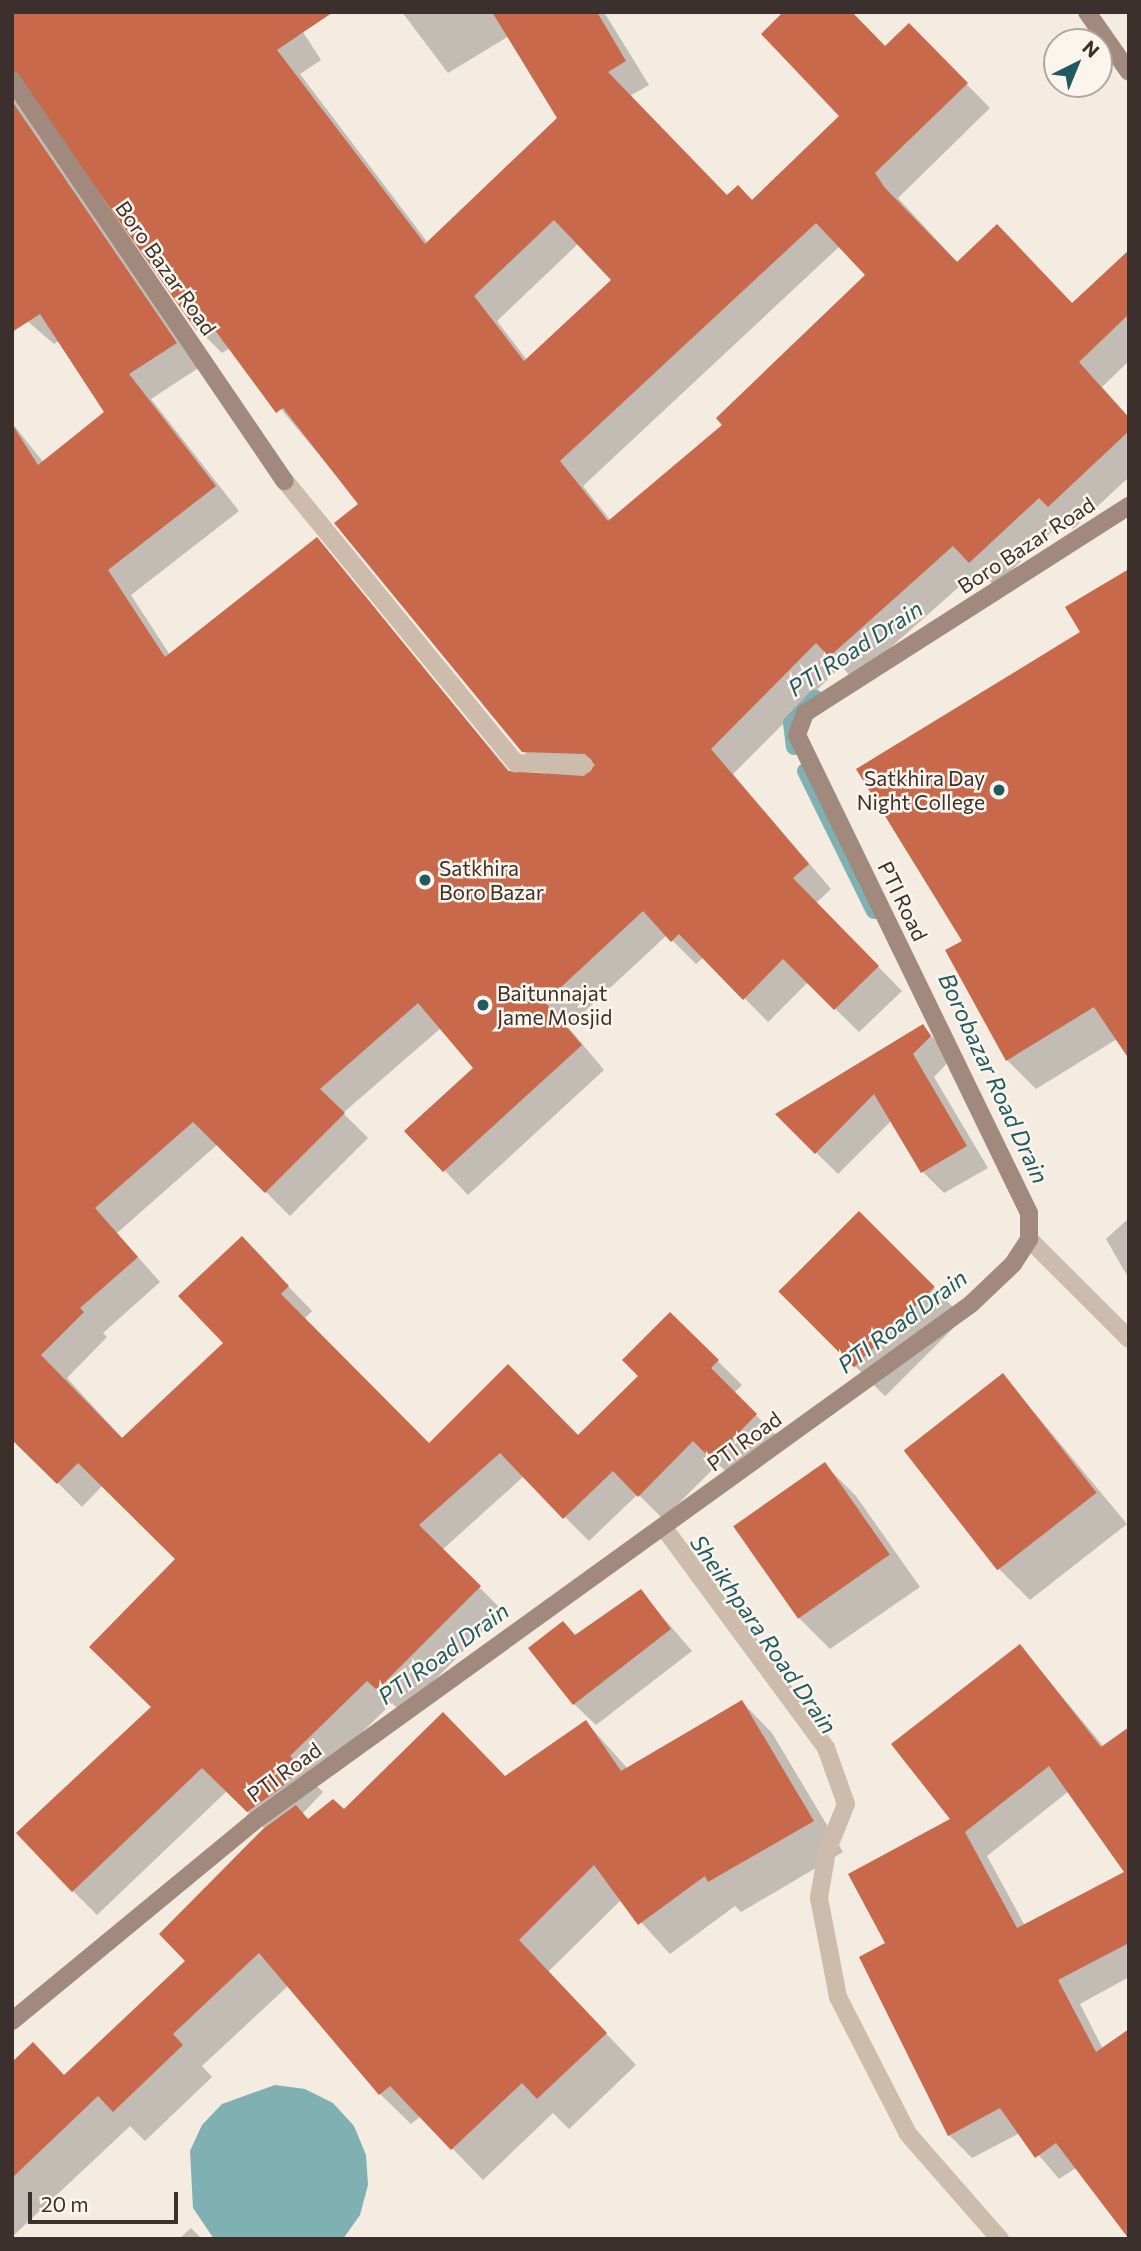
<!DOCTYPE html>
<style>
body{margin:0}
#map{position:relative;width:1141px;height:2251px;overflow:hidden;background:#f4ebe1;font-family:Commissioner,sans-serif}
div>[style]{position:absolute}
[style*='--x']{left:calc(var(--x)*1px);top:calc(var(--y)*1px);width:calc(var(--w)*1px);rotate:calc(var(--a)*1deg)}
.water>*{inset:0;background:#7fb0b2}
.shadow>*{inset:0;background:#0003;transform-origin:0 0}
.stream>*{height:16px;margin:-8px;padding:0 8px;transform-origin:8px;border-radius:8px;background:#7fb0b2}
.building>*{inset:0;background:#c8694b;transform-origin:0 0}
.minor>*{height:18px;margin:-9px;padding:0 9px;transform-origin:9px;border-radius:9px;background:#cdbbac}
.tertiary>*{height:18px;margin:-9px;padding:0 9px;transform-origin:9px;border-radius:9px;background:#cdbbac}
.secondary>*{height:18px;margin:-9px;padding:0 9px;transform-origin:9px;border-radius:9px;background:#a18a7d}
.dots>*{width:19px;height:19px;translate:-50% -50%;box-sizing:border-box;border:4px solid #fbf5ee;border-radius:50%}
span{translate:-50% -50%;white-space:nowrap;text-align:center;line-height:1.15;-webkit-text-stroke:5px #fbf5ee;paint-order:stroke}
.street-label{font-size:21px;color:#3b302b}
.poi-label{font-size:21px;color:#3b302b}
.right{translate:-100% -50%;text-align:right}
.left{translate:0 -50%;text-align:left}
.water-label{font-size:23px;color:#1f5a5e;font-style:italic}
.frame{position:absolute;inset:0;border:14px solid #3b302b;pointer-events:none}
.north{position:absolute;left:1043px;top:28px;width:70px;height:70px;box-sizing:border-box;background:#fbf5ee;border:2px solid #aea6a0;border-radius:50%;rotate:43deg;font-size:19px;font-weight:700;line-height:28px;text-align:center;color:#3b302b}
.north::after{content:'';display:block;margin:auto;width:24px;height:32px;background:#1f5a5e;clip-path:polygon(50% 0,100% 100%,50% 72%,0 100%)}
.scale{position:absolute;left:28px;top:2192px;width:150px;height:32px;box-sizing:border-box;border:4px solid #3b302b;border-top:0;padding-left:9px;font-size:21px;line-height:24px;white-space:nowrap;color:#3b302b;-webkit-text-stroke:5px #fbf5ee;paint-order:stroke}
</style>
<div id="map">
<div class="water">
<i style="clip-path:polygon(275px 2085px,305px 2089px,333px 2103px,354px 2126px,366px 2155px,368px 2185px,360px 2215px,343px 2239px,214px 2239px,193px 2208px,190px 2151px,202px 2125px,222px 2104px)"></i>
</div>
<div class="shadow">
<i style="clip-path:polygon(evenodd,12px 12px,334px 12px,303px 32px,321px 60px,300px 74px,428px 243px,559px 119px,509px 36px,448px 73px,402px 12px,604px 12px,649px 85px,630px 96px,727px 197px,753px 202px,841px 116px,885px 48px,909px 26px,990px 108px,898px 198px,958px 263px,1073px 305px,1129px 252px,1129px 361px,1102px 387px,1129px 417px,1129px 477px,1073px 529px,1064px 520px,995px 586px,978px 570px,854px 680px,841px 666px,733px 774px,831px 889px,816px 903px,902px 991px,859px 1032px,808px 982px,768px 1022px,704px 957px,696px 964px,667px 935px,568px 1027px,604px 1070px,468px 1195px,407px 1131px,475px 1068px,441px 1028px,343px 1113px,368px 1138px,290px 1216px,218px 1144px,117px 1233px,160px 1282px,103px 1333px,107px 1337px,67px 1378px,123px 1439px,225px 1343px,265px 1262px,312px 1311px,304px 1319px,429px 1446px,578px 1437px,640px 1376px,670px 1314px,742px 1385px,734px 1393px,780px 1439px,737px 1482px,718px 1464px,663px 1519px,638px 1494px,589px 1541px,524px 1476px,442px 1550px,503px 1611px,402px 1713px,392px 1703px,312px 1781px,323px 1792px,302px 1814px,308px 1820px,505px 1778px,586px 1722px,628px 1769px,742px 1702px,772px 1733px,843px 1852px,741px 1912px,735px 1906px,670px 1954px,621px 1900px,548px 1972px,636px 2065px,569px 2129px,553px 2113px,483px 2180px,421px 2116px,411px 2124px,380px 2094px,289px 1985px,202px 2066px,212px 2077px,145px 2141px,130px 2126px,12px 2237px,12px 2064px,65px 2077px,188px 1961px,269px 1833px,227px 1791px,97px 1915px,73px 1891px,153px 1707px,178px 1559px,103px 1485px,82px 1507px,17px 1442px,12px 1419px,12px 423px,44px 463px,107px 413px,60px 340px,54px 344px,12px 308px,12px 12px,39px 96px,198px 329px,222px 353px,230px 348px,361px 505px,523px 751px,546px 774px,511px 773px,316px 540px,170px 655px,131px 595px,239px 511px,151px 399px,200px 367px,39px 96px,12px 12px,579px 243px,614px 280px,527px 360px,497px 321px,579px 243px,12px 12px,840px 246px,868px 275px,724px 425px,611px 521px,583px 486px,840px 246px)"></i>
<i style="clip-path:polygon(1082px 633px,1117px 1039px,1036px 1089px,1007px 1060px,947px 951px,964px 941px)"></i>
<i style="clip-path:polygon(923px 1026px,951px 1059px,934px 1077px,988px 1168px,944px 1193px,923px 1172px,892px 1120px,838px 1174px,777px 1114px)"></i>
<i style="left:859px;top:1213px;width:148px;height:111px;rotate:45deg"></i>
<i style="clip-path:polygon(1129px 1218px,1129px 1279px,1106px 1239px)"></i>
<i style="clip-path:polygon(1003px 1375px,1127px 1524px,1030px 1600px,999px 1569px)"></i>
<i style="clip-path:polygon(825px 1465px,856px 1496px,920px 1587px,830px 1649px,799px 1618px)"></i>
<i style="clip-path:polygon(641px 1592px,692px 1651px,596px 1725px,574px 1704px,576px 1637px)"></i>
<i style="clip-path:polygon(evenodd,1020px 1646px,1104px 1747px,1129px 1729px,1129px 1977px,1080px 2004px,1103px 2049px,1129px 2031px,1129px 2239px,1076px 2168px,1059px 2179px,1020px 2133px,972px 2158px,949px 2135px,888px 1944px,953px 1819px,1020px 1646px,1069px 1791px,1127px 1872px,1025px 1926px,987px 1856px,1069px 1791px)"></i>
<i style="clip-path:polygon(191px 2228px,202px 2239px,179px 2239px)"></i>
</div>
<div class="stream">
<i style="--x:794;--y:747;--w:24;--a:-97"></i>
<i style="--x:791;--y:723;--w:35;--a:-46"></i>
<i style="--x:805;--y:771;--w:156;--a:63.8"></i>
</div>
<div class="building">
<i style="clip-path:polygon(evenodd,12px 12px,333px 12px,277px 50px,425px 244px,557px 118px,492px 12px,597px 12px,626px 61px,608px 72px,727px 195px,738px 185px,752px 200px,839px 116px,761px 34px,783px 12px,852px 12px,885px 46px,909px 23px,968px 83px,875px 173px,885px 188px,957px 262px,997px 224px,1072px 303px,1129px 250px,1129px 314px,1079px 362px,1129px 418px,1129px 431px,1048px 507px,1039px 498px,969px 563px,953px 546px,829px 657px,816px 643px,711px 749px,809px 864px,793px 878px,879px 966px,834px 1010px,783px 959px,743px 1000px,679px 934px,671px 942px,643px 911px,545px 1002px,582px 1045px,443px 1172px,404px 1131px,473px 1068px,418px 1003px,320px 1089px,345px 1113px,265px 1193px,193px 1122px,95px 1208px,138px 1257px,80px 1308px,84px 1312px,41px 1355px,122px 1438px,223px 1343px,178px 1296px,242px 1236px,289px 1286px,281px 1294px,429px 1443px,508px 1364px,578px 1435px,638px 1376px,622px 1360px,670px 1312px,719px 1360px,711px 1368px,757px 1414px,712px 1460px,693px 1441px,638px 1497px,613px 1471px,563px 1519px,500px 1453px,419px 1525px,481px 1586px,377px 1690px,367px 1681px,290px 1756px,301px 1767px,281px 1788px,247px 1812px,202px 1768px,72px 1892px,16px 1833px,151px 1707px,89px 1647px,175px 1559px,78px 1463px,57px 1484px,12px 1440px,12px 424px,38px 465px,104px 412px,40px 314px,12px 332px,12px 101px,177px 343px,129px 374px,216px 486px,108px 570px,165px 657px,317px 537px,508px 771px,584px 776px,595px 765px,585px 754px,522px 752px,334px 523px,358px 504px,283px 408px,276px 413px,209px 322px,196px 330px,12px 69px,12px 12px,554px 220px,611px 280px,524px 361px,474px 296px,554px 220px,12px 12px,816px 223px,865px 275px,716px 418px,722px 425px,608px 521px,560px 461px,816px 223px)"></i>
<i style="clip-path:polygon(1129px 569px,1129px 1059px,1094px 1007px,1006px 1061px,945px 950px,962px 941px,856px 769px,1080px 632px,1065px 607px)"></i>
<i style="clip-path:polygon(923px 1024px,931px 1036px,913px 1054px,967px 1146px,921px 1173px,874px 1094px,815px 1154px,775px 1114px)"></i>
<i style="left:859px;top:1211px;width:107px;height:114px;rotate:45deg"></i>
<i style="left:1003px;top:1373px;width:152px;height:126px;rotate:52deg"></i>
<i style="left:825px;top:1462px;width:113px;height:112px;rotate:55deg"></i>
<i style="clip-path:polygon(641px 1589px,671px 1629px,573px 1705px,528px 1648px,563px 1621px,575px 1635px)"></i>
<i style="clip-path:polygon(evenodd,1020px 1644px,1101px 1747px,1129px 1727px,1129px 1943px,1058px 1980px,1096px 2052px,1129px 2029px,1129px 2239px,1056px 2143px,1035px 2158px,1000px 2108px,948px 2136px,859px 1957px,885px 1943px,848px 1874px,950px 1819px,891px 1744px,1020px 1644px,1049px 1766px,1124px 1872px,1017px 1928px,965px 1832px,1049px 1766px)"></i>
<i style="clip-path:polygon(742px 1700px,814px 1821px,708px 1882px,705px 1876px,638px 1925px,594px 1865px,519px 1940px,607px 2033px,537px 2099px,522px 2083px,451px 2150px,390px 2086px,379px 2095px,259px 1953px,173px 2034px,183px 2045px,113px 2112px,98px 2096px,12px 2178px,12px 2062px,33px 2042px,64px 2075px,185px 1961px,159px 1934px,263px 1829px,296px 1805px,308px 1819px,333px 1799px,344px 1809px,443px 1712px,505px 1776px,586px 1720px,621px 1771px)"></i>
</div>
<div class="minor">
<i style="--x:285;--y:481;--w:365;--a:50.7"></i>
<i style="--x:516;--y:763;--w:68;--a:1.7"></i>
</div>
<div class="tertiary">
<i style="--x:1029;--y:1239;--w:141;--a:45"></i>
<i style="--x:664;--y:1528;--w:273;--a:53.6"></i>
<i style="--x:826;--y:1748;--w:59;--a:70.3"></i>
<i style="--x:846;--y:1804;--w:51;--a:112"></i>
<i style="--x:827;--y:1851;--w:48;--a:99.7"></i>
<i style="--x:819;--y:1898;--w:101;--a:79.1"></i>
<i style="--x:838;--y:1997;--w:154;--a:62.9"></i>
<i style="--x:908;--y:2134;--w:140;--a:48.8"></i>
</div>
<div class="secondary">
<i style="--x:1087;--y:12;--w:73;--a:55"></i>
<i style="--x:12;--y:80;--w:485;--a:55.8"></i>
<i style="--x:12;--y:2021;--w:313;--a:-39.5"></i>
<i style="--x:253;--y:1822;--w:885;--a:-35.81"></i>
<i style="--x:971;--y:1304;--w:58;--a:-43.6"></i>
<i style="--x:1013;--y:1264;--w:30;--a:-57"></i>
<i style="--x:1029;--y:1239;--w:26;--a:-90"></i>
<i style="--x:1029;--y:1213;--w:531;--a:-115.89"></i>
<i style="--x:797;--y:735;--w:23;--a:-70"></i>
<i style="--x:805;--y:713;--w:384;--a:-32.6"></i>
</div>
<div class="dots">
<i style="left:999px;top:790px;background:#1f5a5e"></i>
<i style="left:425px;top:880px;background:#1f5a5e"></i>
<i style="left:483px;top:1005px;background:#1f5a5e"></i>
</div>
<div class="street-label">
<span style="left:166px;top:268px;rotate:55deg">Boro Bazar Road</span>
<span style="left:1026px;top:545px;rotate:-33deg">Boro Bazar Road</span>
<span style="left:903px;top:901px;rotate:64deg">PTI Road</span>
<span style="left:744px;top:1441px;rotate:-36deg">PTI Road</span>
<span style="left:284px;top:1772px;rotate:-36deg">PTI Road</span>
</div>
<div class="poi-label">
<span class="right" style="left:985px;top:790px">Satkhira Day<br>Night College</span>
<span class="left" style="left:439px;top:880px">Satkhira<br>Boro Bazar</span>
<span class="left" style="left:497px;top:1005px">Baitunnajat<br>Jame Mosjid</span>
</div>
<div class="water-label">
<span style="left:855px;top:648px;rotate:-33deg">PTI Road Drain</span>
<span style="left:994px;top:1078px;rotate:65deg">Borobazar Road Drain</span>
<span style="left:902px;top:1321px;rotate:-37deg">PTI Road Drain</span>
<span style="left:764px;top:1634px;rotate:55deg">Sheikhpara Road Drain</span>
<span style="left:443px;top:1653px;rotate:-36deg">PTI Road Drain</span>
</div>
<div class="frame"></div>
<div class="north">N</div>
<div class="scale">20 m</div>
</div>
